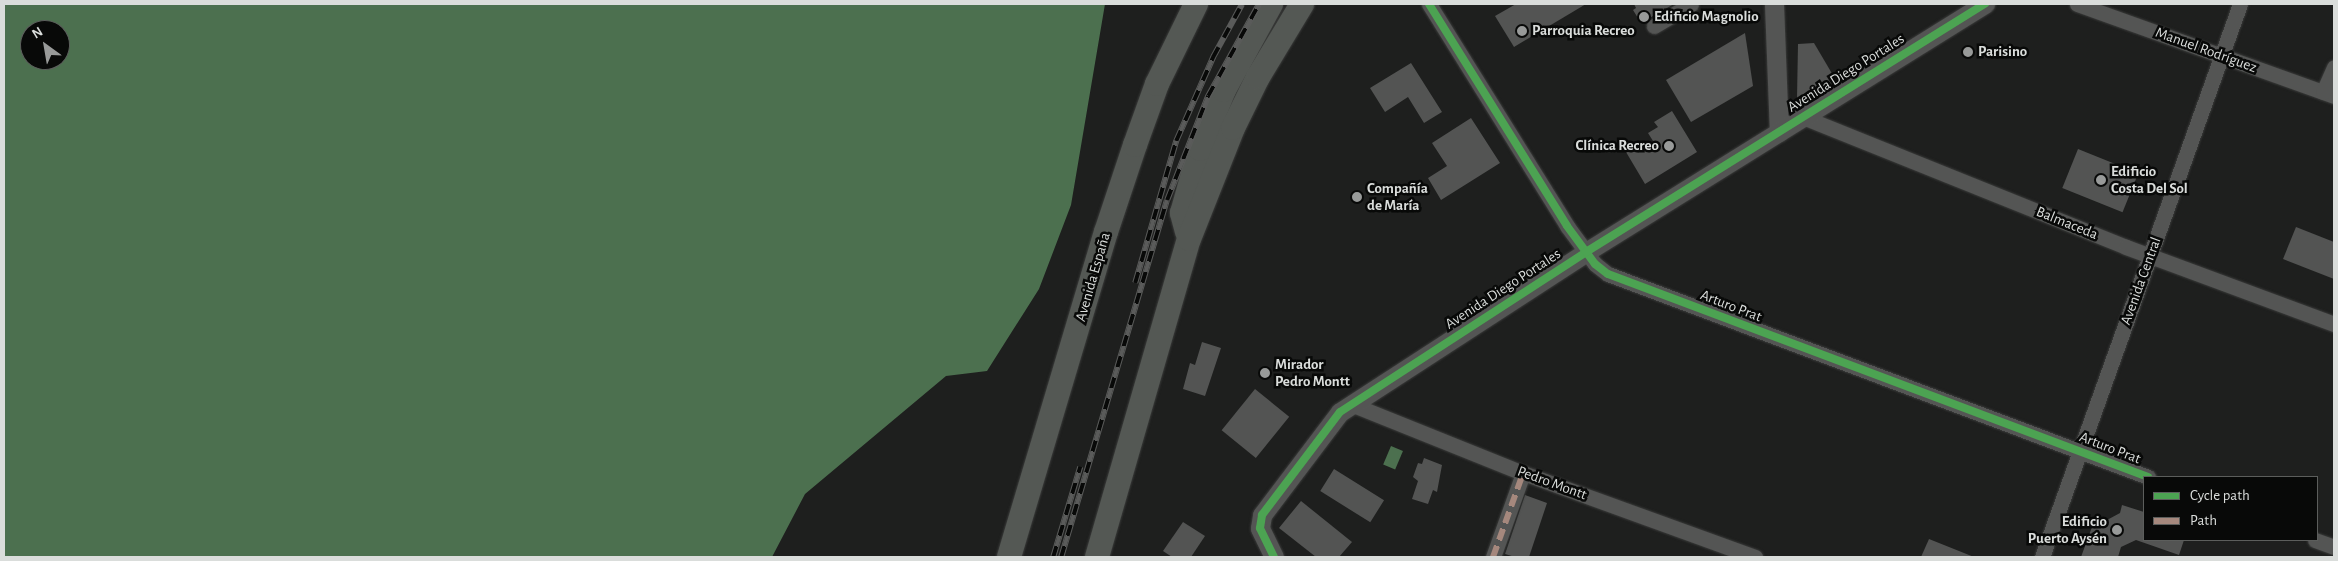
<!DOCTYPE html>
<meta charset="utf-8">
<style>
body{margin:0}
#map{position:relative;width:2338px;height:561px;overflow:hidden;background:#1e1f1e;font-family:"Alegreya Sans",sans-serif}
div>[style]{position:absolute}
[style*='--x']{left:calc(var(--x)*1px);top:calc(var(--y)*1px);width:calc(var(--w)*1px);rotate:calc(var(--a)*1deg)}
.water>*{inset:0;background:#4c704f;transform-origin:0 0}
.building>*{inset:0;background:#535453;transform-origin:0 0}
.roads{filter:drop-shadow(0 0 1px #3a3b3a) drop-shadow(0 0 1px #3a3b3a)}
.minor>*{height:15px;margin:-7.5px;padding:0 7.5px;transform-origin:7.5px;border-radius:7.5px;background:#545554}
.tertiary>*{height:19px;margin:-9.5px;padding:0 9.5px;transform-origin:9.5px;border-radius:9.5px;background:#545554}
.primary>*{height:24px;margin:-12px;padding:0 12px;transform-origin:12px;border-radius:12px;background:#545854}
.rail>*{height:5.5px;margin-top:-2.75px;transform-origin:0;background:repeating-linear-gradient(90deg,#080908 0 11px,#5a5b5a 0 22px);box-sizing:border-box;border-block:1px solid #5a5b5a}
.quiet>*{height:6px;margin-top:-3px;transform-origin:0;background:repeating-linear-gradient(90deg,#a5887d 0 12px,transparent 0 18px)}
.cycleway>*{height:8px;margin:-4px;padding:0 4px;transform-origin:4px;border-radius:4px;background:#4ca352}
.dots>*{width:14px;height:14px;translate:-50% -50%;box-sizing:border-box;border:2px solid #080908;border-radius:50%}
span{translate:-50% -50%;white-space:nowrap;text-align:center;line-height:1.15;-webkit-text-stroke:5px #080908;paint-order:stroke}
.poi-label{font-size:15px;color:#dadddb;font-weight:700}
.left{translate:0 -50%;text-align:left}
.right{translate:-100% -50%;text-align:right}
.street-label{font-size:15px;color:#dadddb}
.frame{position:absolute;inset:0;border:5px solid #dadddb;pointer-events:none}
.legend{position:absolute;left:2143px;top:476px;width:175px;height:65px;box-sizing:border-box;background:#080908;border:1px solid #5c5e5c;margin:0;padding:6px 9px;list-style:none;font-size:15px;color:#dadddb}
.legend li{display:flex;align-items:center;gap:10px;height:25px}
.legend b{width:25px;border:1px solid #5c5e5c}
.north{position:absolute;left:20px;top:20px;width:50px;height:50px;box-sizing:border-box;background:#080908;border:1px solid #5c5e5c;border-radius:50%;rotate:328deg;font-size:14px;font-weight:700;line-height:20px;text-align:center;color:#dadddb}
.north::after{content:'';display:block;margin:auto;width:18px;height:22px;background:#989a99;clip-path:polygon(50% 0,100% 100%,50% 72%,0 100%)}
</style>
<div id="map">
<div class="water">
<i style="clip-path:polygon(evenodd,4px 4px,1105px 4px,1071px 205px,1039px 289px,987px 371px,946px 376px,805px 494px,772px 557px,4px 557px,4px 4px,30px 30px,60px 30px,60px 60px,30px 60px,30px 30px)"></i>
<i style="left:1391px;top:446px;width:13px;height:20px;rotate:23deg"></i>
</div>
<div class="building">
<i style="clip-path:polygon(1516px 4px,1586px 4px,1514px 47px,1495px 16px)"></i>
<i style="clip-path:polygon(1634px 4px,1674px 4px,1641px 23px,1633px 10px,1636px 8px)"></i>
<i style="clip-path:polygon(1745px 33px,1753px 86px,1691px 122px,1666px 80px)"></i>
<i style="clip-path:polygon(1814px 43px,1837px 82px,1804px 102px,1797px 98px,1798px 44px)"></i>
<i style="clip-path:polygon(1411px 63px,1442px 112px,1424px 123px,1408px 97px,1385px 112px,1370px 88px)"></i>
<i style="clip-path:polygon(1672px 111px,1697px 152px,1645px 184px,1626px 152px,1640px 144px,1642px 148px,1653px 141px,1648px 133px,1658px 127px,1654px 122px)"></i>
<i style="clip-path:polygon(1471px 118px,1500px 163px,1441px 200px,1428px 178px,1447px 166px,1432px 143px)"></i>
<i style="left:2078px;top:149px;width:65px;height:42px;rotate:22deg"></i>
<i style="clip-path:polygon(2296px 227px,2334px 242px,2334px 279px,2283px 259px)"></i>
<i style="clip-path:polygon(1202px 342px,1221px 348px,1205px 396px,1183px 389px,1190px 363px,1195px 365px)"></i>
<i style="left:1255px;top:389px;width:44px;height:53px;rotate:39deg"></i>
<i style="clip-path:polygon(1424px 458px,1442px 465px,1437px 492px,1433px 490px,1428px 504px,1412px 499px,1418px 481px,1413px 477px,1418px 463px,1422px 464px)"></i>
<i style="left:1334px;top:469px;width:59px;height:26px;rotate:32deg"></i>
<i style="clip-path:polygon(1525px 495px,1547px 503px,1529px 557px,1515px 557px,1505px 554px)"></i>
<i style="clip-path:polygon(1301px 501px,1352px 542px,1339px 557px,1316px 557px,1279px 528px)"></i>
<i style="clip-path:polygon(2122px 505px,2144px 512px,2144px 540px,2184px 540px,2179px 555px,2136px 540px,2121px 547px,2118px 557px,2081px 557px,2096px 516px,2107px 520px,2120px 513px)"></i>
<i style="clip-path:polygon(1183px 522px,1205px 536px,1191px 557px,1172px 557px,1163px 551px)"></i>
<i style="clip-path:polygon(1929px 539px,1974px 557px,1921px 557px)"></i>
</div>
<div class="roads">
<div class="minor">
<i style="--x:1429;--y:4;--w:261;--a:58.1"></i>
<i style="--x:1567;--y:226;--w:47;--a:53.6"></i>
<i style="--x:1595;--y:264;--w:16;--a:38"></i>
<i style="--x:1608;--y:274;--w:577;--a:20.6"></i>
<i style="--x:2077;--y:4;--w:273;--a:19.7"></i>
<i style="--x:1654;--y:26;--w:43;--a:-30.7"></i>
<i style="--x:2323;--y:92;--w:27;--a:-66"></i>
<i style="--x:1803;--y:117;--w:348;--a:21.9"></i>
<i style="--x:2126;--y:247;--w:222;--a:20.3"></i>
<i style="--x:1351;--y:404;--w:185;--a:21.9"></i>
<i style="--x:1523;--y:473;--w:247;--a:19.9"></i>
<i style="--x:2315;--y:540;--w:20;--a:20"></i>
<i style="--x:1493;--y:557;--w:89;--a:-70.3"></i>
<i style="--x:2042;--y:557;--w:587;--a:-70.3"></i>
</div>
<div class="tertiary">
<i style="--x:1774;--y:4;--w:128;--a:87.8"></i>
<i style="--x:1274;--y:557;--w:32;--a:-116"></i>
<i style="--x:1260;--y:528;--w:13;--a:-81"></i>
<i style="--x:1262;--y:515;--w:129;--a:-52.9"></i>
<i style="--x:1340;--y:412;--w:293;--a:-33"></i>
<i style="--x:1586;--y:252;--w:470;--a:-31.9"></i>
</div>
<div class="primary">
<i style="--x:1187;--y:232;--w:20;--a:-105"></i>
<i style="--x:1182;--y:213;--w:66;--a:-74.3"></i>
<i style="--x:1200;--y:149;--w:64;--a:-67.9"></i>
<i style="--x:1224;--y:90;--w:98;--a:-61.3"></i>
<i style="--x:1009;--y:557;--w:339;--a:-73.4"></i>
<i style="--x:1106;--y:232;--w:92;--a:-71.6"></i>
<i style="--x:1135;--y:145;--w:65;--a:-70.2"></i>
<i style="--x:1157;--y:84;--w:89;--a:-64"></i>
<i style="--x:1097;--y:557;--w:331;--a:-73.9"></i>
<i style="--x:1189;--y:239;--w:119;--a:-68.4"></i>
<i style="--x:1233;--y:128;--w:57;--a:-63.9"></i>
<i style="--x:1258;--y:77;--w:85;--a:-58.9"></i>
</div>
</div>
<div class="rail">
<i style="--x:1135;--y:283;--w:148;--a:-73.9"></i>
<i style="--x:1176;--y:141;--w:92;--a:-66.2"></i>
<i style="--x:1213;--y:57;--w:60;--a:-61.3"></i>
<i style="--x:1053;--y:557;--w:94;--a:-73.3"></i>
<i style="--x:1061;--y:557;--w:372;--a:-73.5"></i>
<i style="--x:1167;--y:200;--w:112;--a:-68.5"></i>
<i style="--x:1208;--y:96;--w:105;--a:-61"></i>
</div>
<div class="quiet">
<i style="--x:1493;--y:557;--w:89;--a:-70.3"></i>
</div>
<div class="cycleway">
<i style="--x:1429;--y:4;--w:261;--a:58.1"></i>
<i style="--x:1567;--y:226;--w:47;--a:53.6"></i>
<i style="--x:1595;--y:264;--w:16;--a:38"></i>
<i style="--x:1608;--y:274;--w:577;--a:20.6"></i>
<i style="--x:1274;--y:557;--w:32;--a:-116"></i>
<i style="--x:1260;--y:528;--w:13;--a:-81"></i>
<i style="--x:1262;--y:515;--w:129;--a:-52.9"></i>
<i style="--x:1340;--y:412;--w:293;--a:-33"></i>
<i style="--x:1586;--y:252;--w:470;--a:-31.9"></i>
</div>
<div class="dots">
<i style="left:1644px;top:17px;background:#989a99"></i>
<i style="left:1522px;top:31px;background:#989a99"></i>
<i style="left:1968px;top:52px;background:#989a99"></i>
<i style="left:1669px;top:146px;background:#989a99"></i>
<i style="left:2101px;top:180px;background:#989a99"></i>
<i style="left:1357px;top:197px;background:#989a99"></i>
<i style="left:1265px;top:373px;background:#989a99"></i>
<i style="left:2117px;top:530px;background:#989a99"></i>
</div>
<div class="poi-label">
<span class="left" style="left:1654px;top:17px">Edificio Magnolio</span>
<span class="left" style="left:1532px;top:31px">Parroquia Recreo</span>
<span class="left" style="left:1978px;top:52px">Parisino</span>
<span class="right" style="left:1659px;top:146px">Clínica Recreo</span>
<span class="left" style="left:2111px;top:180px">Edificio<br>Costa Del Sol</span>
<span class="left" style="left:1367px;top:197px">Compañía<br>de María</span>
<span class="left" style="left:1275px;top:373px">Mirador<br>Pedro Montt</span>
<span class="right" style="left:2107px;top:530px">Edificio<br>Puerto Aysén</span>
</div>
<div class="street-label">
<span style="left:2206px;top:50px;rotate:20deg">Manuel Rodríguez</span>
<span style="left:1846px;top:73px;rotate:-32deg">Avenida Diego Portales</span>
<span style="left:2067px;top:223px;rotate:22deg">Balmaceda</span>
<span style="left:1093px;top:277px;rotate:-74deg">Avenida España</span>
<span style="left:2141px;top:281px;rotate:-70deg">Avenida Central</span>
<span style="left:1503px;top:289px;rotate:-33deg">Avenida Diego Portales</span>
<span style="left:1731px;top:306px;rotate:21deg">Arturo Prat</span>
<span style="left:2110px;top:448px;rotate:21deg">Arturo Prat</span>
<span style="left:1552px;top:483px;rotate:20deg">Pedro Montt</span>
</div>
<div class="frame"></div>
<ul class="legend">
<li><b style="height:6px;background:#4ca352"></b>Cycle path</li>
<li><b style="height:6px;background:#a5887d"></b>Path</li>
</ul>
<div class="north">N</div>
</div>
